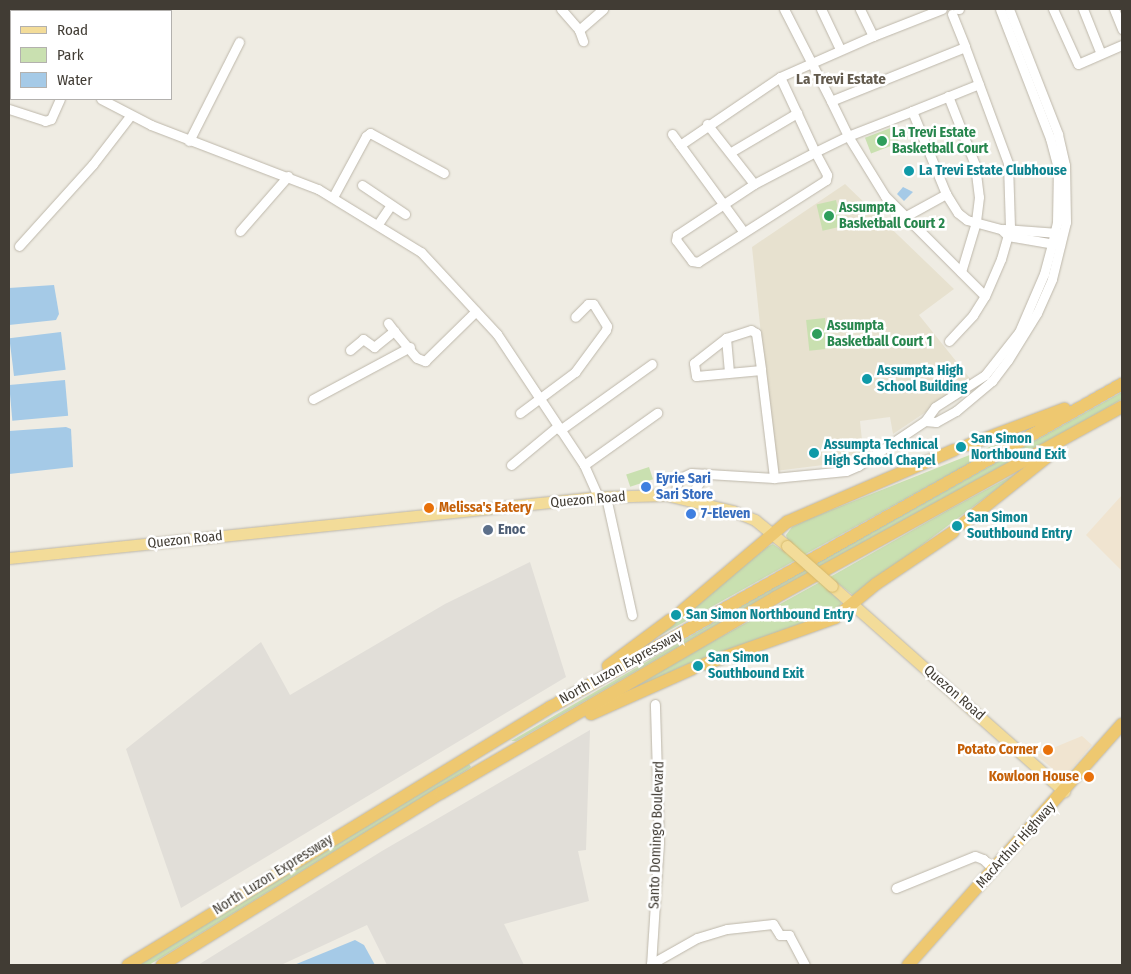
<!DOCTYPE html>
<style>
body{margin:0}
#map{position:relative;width:1131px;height:974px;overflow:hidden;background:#efece3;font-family:"Fira Sans Condensed",sans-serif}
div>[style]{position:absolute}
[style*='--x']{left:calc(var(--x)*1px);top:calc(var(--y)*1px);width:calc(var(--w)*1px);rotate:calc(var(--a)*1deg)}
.commercial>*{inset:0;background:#f0e4d0}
.industrial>*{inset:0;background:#e1ded8}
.education>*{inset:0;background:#e7e1cf}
.green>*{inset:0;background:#c9e0b0;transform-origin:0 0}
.water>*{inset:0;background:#a5cae7;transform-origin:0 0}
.roads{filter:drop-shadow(0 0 1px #bdb7aa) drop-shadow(0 0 1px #bdb7aa)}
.minor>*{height:9px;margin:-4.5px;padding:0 4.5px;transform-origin:4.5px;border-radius:4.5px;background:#fff}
.major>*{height:11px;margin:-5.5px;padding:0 5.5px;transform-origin:5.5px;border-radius:5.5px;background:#f3dc99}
.highway>*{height:12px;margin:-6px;padding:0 6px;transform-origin:6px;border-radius:6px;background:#eec870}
.bridges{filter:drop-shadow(0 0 1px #d5b96c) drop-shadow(0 0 1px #d5b96c)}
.major-bridge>*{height:11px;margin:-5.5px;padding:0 5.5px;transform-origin:5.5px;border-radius:5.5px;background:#f3dc99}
.dots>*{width:14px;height:14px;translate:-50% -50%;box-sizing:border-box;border:2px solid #fff;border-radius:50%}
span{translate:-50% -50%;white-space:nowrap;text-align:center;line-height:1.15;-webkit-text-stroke:5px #fff;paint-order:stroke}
.leisure-label{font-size:14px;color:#27864d;font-weight:700}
.left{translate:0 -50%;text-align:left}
.culture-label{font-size:14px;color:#0d838f;font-weight:700}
.shop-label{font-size:14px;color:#366cbe;font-weight:700}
.street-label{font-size:14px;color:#413c34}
.food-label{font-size:14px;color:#c56008;font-weight:700}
.right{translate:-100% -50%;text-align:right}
.service-label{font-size:14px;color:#4e5e75;font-weight:700}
.neighbourhood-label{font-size:15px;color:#625a4d;font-weight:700}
.frame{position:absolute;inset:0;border:10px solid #413c34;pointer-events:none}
.legend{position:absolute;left:10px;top:10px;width:162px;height:90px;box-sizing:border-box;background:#fff;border:1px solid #b3b1ae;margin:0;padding:6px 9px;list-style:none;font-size:15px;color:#413c34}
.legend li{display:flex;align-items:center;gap:10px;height:25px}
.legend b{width:25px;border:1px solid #b3b1ae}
</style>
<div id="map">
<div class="commercial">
<i style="clip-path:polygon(1122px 495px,1122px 571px,1086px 535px)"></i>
<i style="clip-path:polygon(1082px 736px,1092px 745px,1064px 778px,1036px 755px)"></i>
</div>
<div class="industrial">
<i style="clip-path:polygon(530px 562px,566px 677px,181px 908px,126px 749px,261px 642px,290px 695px,445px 604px)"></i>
<i style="clip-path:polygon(590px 730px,586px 850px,578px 851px,589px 901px,504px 924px,524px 965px,387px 965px,367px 925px,281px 965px,198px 965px,382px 851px)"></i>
</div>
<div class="education">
<i style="clip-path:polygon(845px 184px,954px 289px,919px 315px,972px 381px,893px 434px,890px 417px,860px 421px,864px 460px,775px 471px,752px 247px)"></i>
</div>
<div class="green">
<i style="left:893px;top:127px;width:17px;height:30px;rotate:69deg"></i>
<i style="left:836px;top:200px;width:27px;height:20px;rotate:77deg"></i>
<i style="left:825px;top:318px;width:31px;height:19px;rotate:84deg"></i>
<i style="clip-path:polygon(1122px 392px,1122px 399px,1095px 415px,711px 628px,516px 741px,511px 741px,795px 575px)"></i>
<i style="clip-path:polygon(1025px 433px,804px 555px,787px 539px,786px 535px,792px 527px,811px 518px)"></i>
<i style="left:649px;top:467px;width:13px;height:24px;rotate:72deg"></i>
<i style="clip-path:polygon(1021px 471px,854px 596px,830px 577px,950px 509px)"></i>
<i style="clip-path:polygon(773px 544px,796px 560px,650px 641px,767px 547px)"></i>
<i style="clip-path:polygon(820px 582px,838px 597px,841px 603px,839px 610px,683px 666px,626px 695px,625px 692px,706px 645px)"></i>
<i style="clip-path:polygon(469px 764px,471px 767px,467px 770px,149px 965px,138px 965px)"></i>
</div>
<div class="water">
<i style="clip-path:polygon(903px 187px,913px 192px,904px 201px,897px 194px)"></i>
<i style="clip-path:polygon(54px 285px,59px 314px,56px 320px,9px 325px,9px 288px)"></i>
<i style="left:61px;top:332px;width:38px;height:52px;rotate:83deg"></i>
<i style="left:65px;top:380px;width:36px;height:56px;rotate:85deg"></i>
<i style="clip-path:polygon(66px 427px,71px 429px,73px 467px,9px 474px,9px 431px)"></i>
<i style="clip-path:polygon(355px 940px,364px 945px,375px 965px,294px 965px)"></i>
</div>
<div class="roads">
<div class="minor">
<i style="--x:561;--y:9;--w:28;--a:49"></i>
<i style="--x:579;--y:30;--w:12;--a:70"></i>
<i style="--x:784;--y:9;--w:103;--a:62.9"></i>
<i style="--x:821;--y:9;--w:44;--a:64.6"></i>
<i style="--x:958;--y:9;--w:1;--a:0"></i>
<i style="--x:1053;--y:9;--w:60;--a:65.6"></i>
<i style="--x:1078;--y:64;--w:48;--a:-23.4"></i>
<i style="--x:1083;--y:9;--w:48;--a:68.2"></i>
<i style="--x:1114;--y:9;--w:22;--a:68"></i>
<i style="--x:952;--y:14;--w:35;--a:68"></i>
<i style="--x:965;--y:47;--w:144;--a:158.1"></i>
<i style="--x:831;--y:101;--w:39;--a:64"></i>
<i style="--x:848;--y:136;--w:69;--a:-21.3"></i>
<i style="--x:912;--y:111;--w:90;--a:67.7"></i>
<i style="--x:946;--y:194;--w:22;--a:58"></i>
<i style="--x:958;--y:213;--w:11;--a:38"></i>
<i style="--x:967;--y:220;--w:35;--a:15"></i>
<i style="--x:1001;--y:229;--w:10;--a:45"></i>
<i style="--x:1008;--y:236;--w:53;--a:9.8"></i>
<i style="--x:579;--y:30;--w:32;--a:-41"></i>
<i style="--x:873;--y:36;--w:74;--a:-21.4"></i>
<i style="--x:9;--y:53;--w:2;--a:27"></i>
<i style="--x:780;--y:77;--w:83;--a:65"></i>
<i style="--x:815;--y:152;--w:26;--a:62"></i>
<i style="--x:827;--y:175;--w:5;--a:101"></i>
<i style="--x:826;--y:180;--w:152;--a:147.4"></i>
<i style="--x:698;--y:262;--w:6;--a:-171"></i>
<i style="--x:692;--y:261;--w:26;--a:-127"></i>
<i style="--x:676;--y:240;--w:5;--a:-79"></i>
<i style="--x:677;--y:235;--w:92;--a:-33.5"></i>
<i style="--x:754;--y:184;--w:69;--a:-27.7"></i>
<i style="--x:815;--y:152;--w:37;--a:-26"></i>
<i style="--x:848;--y:136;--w:70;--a:58.3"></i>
<i style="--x:885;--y:196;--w:141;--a:45"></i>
<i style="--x:948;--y:96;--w:74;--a:68.6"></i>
<i style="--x:975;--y:165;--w:32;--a:83"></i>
<i style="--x:979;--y:197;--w:25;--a:97"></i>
<i style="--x:976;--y:222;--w:52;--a:106.7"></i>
<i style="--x:101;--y:99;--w:56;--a:27.5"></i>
<i style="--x:151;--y:125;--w:179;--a:21"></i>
<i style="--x:318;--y:189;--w:121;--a:31.5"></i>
<i style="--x:421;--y:252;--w:112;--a:47.2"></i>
<i style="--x:497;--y:334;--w:157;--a:56.4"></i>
<i style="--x:584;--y:465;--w:35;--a:66"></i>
<i style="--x:9;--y:109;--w:38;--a:18"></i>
<i style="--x:45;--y:121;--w:6;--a:-18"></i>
<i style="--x:51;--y:119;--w:22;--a:-66"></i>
<i style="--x:912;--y:111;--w:72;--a:-21.9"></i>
<i style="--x:707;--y:124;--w:76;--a:51.9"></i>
<i style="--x:672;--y:134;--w:120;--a:53.8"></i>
<i style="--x:189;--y:141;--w:111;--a:-63.2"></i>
<i style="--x:680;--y:145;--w:121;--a:-34.2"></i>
<i style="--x:780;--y:77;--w:102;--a:-23.8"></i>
<i style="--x:873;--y:36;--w:30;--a:-116"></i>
<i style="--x:731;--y:152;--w:77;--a:-30.6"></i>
<i style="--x:362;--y:185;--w:52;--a:34"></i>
<i style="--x:333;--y:197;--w:69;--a:-61.6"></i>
<i style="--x:366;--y:136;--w:5;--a:-37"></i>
<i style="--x:370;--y:133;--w:84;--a:28.4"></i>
<i style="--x:906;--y:216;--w:46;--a:-28.8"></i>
<i style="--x:378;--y:224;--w:23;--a:-56"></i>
<i style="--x:1004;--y:229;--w:54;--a:4.2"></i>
<i style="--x:240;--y:231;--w:73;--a:-48.9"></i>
<i style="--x:19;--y:246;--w:110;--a:-47.9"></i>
<i style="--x:93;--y:164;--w:61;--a:-52.4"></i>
<i style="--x:388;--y:323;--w:10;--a:53"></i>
<i style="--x:726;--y:338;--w:34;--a:85"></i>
<i style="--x:949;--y:341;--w:35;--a:-47"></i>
<i style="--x:973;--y:315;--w:22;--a:-58"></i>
<i style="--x:985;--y:296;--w:40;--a:-66.6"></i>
<i style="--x:1001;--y:259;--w:33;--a:-74"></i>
<i style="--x:1010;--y:227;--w:64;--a:-91.8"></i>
<i style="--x:1008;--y:163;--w:124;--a:-110.3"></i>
<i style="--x:350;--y:350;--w:17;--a:-40"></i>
<i style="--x:363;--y:339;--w:14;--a:36"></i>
<i style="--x:374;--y:347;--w:26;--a:-39"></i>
<i style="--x:394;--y:331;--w:35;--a:50"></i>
<i style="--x:417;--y:358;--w:9;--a:21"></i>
<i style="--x:425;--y:361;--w:71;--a:-44.4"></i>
<i style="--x:761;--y:370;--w:65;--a:174.7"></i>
<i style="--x:696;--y:376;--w:13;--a:-99"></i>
<i style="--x:694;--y:363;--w:41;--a:-38"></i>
<i style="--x:726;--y:338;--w:26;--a:-18"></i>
<i style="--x:751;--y:330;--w:6;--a:31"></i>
<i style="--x:756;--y:333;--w:37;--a:82"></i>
<i style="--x:761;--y:370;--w:109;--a:83.1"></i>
<i style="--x:313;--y:399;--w:110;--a:-28.2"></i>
<i style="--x:520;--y:413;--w:69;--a:-36.7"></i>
<i style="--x:575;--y:372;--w:52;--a:-53.6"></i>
<i style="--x:606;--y:330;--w:4;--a:-76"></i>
<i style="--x:607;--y:326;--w:26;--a:-122"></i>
<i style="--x:593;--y:304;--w:5;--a:180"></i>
<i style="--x:588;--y:304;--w:18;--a:135"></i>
<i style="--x:925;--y:421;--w:11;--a:5"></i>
<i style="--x:936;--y:422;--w:23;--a:-29"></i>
<i style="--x:956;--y:411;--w:47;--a:-39.8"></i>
<i style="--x:992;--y:381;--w:26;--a:-53"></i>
<i style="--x:1008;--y:360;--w:55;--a:-58.3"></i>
<i style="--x:1037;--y:313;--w:37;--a:-66"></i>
<i style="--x:1052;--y:279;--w:59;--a:-76.2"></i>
<i style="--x:1066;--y:222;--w:57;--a:-91"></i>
<i style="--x:1065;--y:165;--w:32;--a:-103"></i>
<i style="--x:1058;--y:134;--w:134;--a:-111.4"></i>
<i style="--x:560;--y:430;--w:113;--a:-35.7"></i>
<i style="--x:511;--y:465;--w:61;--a:-39.7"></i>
<i style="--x:584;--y:465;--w:90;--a:-35.5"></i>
<i style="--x:675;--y:496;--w:17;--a:-80"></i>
<i style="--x:678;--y:479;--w:14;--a:-25"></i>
<i style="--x:691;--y:473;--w:83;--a:3.4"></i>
<i style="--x:774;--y:478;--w:72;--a:-5.6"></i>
<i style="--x:846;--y:471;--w:13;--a:-23"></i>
<i style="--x:858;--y:466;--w:81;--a:-33.9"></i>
<i style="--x:925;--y:421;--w:17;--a:-54"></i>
<i style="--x:935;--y:407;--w:59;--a:-32.6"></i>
<i style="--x:985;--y:375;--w:55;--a:-51.7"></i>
<i style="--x:1019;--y:332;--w:63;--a:-66.7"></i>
<i style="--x:1044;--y:274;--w:31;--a:-75"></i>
<i style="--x:1052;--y:244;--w:22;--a:-77"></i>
<i style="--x:1057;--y:223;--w:55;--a:-89"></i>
<i style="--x:1058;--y:168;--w:31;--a:-105"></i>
<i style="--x:1050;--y:138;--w:138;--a:-111.2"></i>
<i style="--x:606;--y:497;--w:121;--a:77.6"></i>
<i style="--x:695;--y:499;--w:11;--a:-85"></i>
<i style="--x:696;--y:488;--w:17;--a:-59"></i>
<i style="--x:896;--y:888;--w:85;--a:-22.1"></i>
<i style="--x:975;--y:856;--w:9;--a:21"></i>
<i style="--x:983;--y:859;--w:14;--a:45"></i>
<i style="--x:651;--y:964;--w:53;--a:-29.5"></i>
<i style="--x:697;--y:938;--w:31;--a:-17"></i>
<i style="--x:727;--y:929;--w:46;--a:-6.2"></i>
<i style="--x:773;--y:924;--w:13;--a:58"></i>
<i style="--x:780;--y:935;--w:9;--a:0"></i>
<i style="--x:789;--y:935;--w:34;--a:62"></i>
<i style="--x:651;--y:965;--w:123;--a:-86.3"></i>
<i style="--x:659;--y:842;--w:138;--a:-91.7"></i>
</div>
<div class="major">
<i style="--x:9;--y:558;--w:592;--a:-5.91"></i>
<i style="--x:598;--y:497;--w:68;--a:-1.7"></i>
<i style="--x:666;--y:495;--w:69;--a:13.4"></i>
<i style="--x:733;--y:511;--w:24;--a:22"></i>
<i style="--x:755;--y:520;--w:41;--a:39.1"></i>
<i style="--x:832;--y:586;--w:310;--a:41.5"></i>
</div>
<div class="highway">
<i style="--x:968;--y:445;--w:103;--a:-20.6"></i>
<i style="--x:964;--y:523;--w:106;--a:-38.5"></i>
<i style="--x:682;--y:611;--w:138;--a:-40.3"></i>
<i style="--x:787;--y:522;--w:182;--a:-23.3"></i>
<i style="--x:705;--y:664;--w:138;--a:-19.5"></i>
<i style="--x:835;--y:618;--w:53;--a:-39.7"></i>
<i style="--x:876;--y:584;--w:93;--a:-34"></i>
<i style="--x:608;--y:666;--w:77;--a:-36.6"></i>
<i style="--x:591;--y:714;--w:111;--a:-24"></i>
<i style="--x:128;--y:965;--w:493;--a:-31.4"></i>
<i style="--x:549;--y:708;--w:658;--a:-29.49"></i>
<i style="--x:162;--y:965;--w:328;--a:-31.7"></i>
<i style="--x:441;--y:793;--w:388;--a:-30.3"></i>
<i style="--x:776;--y:597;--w:395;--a:-28.8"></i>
<i style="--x:908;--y:965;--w:322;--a:-48.4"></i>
</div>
</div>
<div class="bridges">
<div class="major-bridge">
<i style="--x:787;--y:546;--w:60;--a:41.6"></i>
</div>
</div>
<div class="dots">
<i style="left:882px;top:141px;background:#2e9e5b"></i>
<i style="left:909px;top:171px;background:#0f9aa8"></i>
<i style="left:829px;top:216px;background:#2e9e5b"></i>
<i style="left:817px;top:334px;background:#2e9e5b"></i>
<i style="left:867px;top:379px;background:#0f9aa8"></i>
<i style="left:961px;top:447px;background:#0f9aa8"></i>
<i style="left:814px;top:453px;background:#0f9aa8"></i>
<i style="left:646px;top:487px;background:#3f7fe0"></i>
<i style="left:429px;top:508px;background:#e8710a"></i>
<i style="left:691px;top:514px;background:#3f7fe0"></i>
<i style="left:957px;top:526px;background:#0f9aa8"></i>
<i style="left:488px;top:530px;background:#5c6f8a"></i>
<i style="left:676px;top:615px;background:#0f9aa8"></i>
<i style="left:698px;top:666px;background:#0f9aa8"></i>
<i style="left:1048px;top:750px;background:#e8710a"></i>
<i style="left:1089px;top:777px;background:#e8710a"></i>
</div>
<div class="leisure-label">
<span class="left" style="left:892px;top:141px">La Trevi Estate<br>Basketball Court</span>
<span class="left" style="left:839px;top:216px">Assumpta<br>Basketball Court 2</span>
<span class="left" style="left:827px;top:334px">Assumpta<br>Basketball Court 1</span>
</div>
<div class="culture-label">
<span class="left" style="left:919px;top:171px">La Trevi Estate Clubhouse</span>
<span class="left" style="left:877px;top:379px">Assumpta High<br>School Building</span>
<span class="left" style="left:971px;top:447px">San Simon<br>Northbound Exit</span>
<span class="left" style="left:824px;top:453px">Assumpta Technical<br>High School Chapel</span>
<span class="left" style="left:967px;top:526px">San Simon<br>Southbound Entry</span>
<span class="left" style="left:686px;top:615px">San Simon Northbound Entry</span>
<span class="left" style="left:708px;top:666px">San Simon<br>Southbound Exit</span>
</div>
<div class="shop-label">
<span class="left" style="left:656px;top:487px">Eyrie Sari<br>Sari Store</span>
<span class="left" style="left:701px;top:514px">7-Eleven</span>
</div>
<div class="street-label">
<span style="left:588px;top:500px;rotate:-5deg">Quezon Road</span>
<span style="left:185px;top:540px;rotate:-6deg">Quezon Road</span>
<span style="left:621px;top:667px;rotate:-29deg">North Luzon Expressway</span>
<span style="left:954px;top:693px;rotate:41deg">Quezon Road</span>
<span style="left:657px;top:835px;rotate:-88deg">Santo Domingo Boulevard</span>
<span style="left:1016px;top:845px;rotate:-48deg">MacArthur Highway</span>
<span style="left:273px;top:875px;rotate:-32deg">North Luzon Expressway</span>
</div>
<div class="food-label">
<span class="left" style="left:439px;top:508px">Melissa's Eatery</span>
<span class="right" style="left:1038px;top:750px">Potato Corner</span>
<span class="right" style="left:1079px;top:777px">Kowloon House</span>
</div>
<div class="service-label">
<span class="left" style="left:498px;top:530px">Enoc</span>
</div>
<div class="neighbourhood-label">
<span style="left:841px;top:80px">La Trevi Estate</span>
</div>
<div class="frame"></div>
<ul class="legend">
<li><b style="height:6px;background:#f3dc99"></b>Road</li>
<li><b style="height:14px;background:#c9e0b0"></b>Park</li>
<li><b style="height:14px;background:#a5cae7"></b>Water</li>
</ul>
</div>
